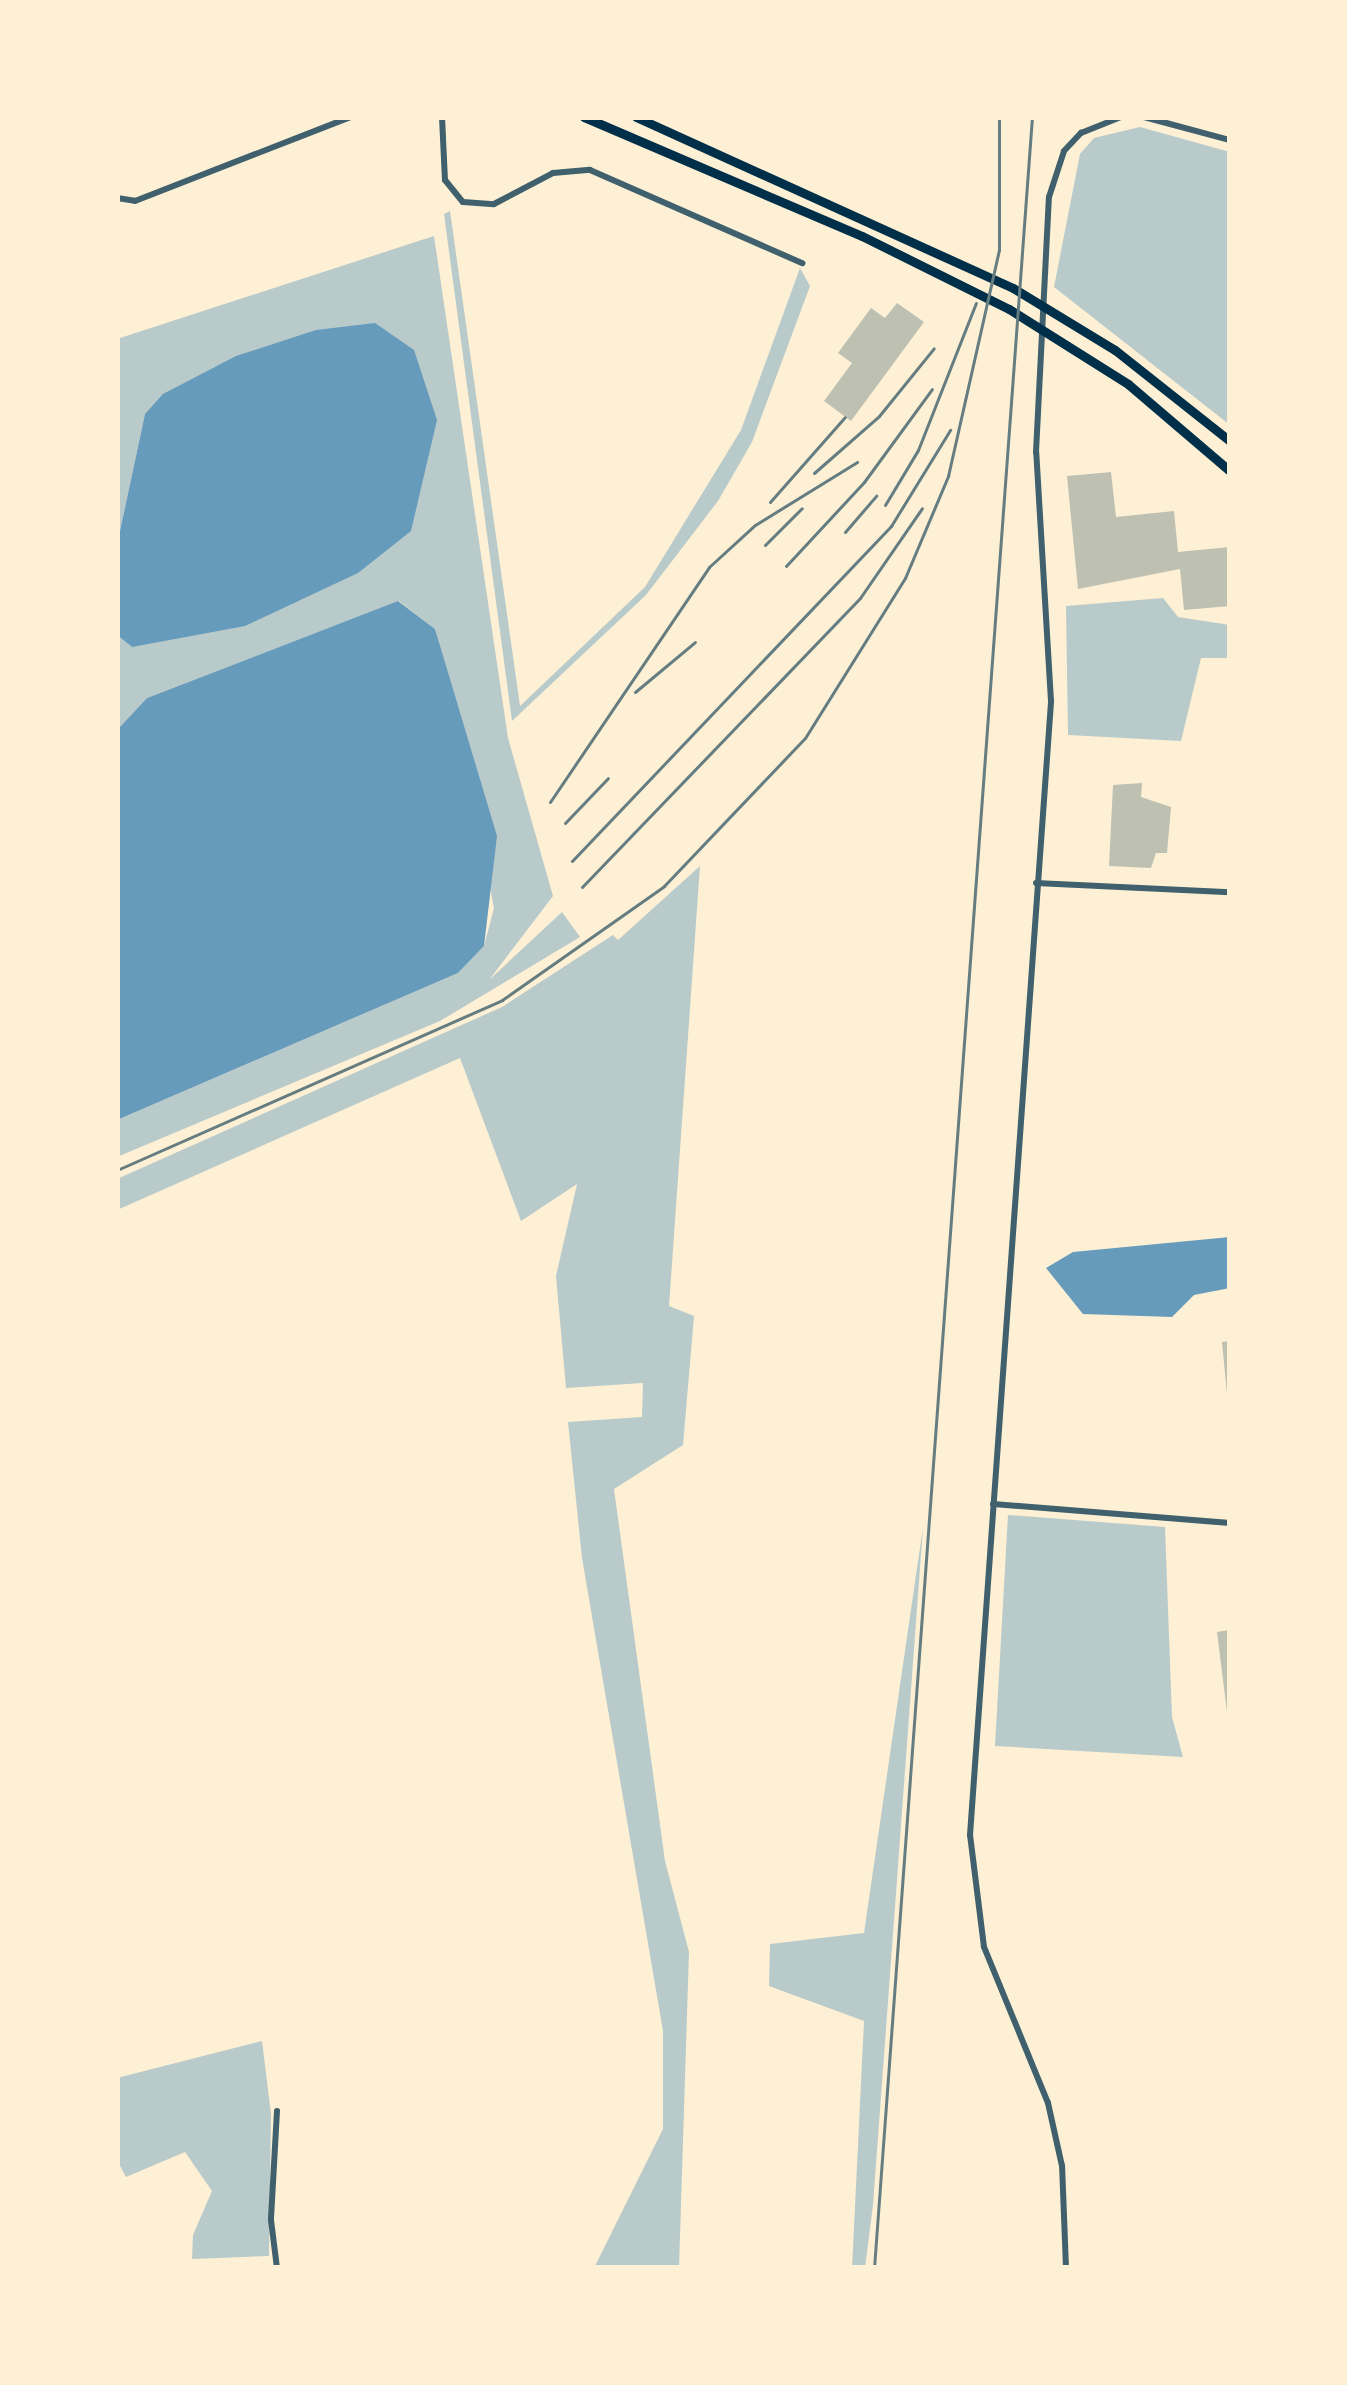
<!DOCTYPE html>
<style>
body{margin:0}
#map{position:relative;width:1347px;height:2385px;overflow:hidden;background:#fdf0d5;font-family:Bitter,serif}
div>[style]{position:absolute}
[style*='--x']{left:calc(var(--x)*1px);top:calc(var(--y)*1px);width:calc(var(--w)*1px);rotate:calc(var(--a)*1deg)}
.green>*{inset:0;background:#b9caca}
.water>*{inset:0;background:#669bbc}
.building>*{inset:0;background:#bec0b2}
.minor>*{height:6px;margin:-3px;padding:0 3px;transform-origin:3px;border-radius:3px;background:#3f606c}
.trunk>*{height:9px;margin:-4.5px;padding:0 4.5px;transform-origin:4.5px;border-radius:4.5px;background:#003049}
.rail>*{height:3px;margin:-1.5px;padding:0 1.5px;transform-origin:1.5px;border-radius:1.5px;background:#657d81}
span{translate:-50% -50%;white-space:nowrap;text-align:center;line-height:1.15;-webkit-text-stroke:12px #fdf0d5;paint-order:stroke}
.frame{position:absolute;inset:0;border:120px solid #fdf0d5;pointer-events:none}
</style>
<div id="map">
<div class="green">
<i style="clip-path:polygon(1140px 127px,1230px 152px,1230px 425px,1054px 287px,1080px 154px,1094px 138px)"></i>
<i style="clip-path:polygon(450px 211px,520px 706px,645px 587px,741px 430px,800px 268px,810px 286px,752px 442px,718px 501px,646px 595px,512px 721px,444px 214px)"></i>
<i style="clip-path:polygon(434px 236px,508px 738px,553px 896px,489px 980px,562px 912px,580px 937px,440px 1021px,117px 1157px,117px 1120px,458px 973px,484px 946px,494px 908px,450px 683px,435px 629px,399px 601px,147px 698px,117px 730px,117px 635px,132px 647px,145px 414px,117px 545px,117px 339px)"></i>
<i style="clip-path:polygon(1163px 598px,1178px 617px,1230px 625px,1230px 658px,1201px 658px,1181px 741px,1068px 735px,1066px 606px)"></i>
<i style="clip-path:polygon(700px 866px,669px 1306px,694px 1316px,683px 1445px,614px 1489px,665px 1861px,689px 1952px,679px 2268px,594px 2268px,663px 2129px,663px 2031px,582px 1558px,568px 1422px,642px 1417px,643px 1383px,566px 1388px,556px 1276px,577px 1184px,521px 1221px,460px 1058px,117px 1210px,117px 1179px,502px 1007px,613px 935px,618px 940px)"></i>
<i style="clip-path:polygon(1008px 1515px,1165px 1527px,1172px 1717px,1183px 1757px,995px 1746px)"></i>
<i style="clip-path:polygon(923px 1527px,873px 2205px,865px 2268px,852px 2268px,864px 2021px,769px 1986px,770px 1944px,864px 1933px)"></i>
<i style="clip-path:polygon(262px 2041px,271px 2114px,269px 2256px,192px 2259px,193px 2235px,212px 2191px,185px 2152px,126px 2177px,117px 2160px,117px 2078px)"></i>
</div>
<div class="water">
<i style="clip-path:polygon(375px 323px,414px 350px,437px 420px,411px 531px,358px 573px,245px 626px,132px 647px,117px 635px,117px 545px,145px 414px,163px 394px,236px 356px,316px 330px)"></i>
<i style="clip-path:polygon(398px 601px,435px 629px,497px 836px,484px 946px,458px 973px,117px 1120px,117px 730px,147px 698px)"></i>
<i style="clip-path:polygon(1230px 1237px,1230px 1288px,1194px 1295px,1172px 1317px,1083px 1314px,1046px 1268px,1073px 1252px)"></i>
</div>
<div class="building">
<i style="clip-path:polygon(897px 303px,924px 322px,851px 421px,824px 401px,852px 363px,838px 353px,871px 308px,885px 318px)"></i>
<i style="clip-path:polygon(1111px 472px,1116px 517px,1174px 511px,1178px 552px,1230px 547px,1230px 606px,1184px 610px,1180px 569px,1078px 589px,1067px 476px)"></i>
<i style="clip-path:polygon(1142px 783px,1141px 797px,1171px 807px,1167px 853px,1156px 853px,1151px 868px,1109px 866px,1113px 785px)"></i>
<i style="clip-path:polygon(1230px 1341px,1230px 1394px,1227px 1394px,1222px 1342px)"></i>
<i style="clip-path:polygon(1230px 1630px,1230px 1712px,1227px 1712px,1217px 1632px)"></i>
</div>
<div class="minor">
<i style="--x:442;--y:117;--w:63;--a:87.3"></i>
<i style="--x:445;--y:180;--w:28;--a:51"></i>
<i style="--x:463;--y:202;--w:31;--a:4"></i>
<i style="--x:494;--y:204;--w:67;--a:-27.7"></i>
<i style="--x:553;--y:173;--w:37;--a:-5"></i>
<i style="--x:590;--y:170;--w:232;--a:23.7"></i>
<i style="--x:1144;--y:117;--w:89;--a:15"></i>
<i style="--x:117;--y:198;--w:18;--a:9"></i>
<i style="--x:135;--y:201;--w:231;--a:-21.3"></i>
<i style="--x:1036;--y:883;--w:194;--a:2.7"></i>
<i style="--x:993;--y:1504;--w:238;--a:4.6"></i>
<i style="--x:277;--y:2111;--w:109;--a:93.2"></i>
<i style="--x:271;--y:2220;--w:48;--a:82.9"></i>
<i style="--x:1066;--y:2268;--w:102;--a:-92.2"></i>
<i style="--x:1062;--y:2166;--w:65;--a:-102.5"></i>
<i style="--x:1048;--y:2103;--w:169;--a:-112.3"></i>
<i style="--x:984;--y:1947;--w:113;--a:-97.1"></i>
<i style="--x:970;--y:1835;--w:1137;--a:-85.91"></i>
<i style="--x:1051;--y:701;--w:249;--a:-93.4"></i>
<i style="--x:1036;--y:452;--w:255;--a:-87.1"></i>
<i style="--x:1049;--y:197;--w:48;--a:-71.9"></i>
<i style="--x:1064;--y:151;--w:25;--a:-47"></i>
<i style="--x:1081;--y:133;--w:43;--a:-21.8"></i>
</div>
<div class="trunk">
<i style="--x:584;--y:117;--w:302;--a:23.2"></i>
<i style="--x:862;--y:236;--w:164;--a:26.4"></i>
<i style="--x:1009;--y:309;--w:141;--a:32.2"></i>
<i style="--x:1128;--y:384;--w:134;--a:40.5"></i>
<i style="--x:636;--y:117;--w:414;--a:24.4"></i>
<i style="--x:1013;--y:288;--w:119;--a:31.3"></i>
<i style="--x:1115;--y:350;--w:147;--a:38.4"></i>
</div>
<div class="rail">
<i style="--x:814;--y:473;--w:86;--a:-41.2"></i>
<i style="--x:879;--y:416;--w:87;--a:-51"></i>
<i style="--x:770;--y:502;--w:113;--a:-48.6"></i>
<i style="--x:885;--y:505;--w:64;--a:-59"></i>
<i style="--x:918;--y:450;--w:158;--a:-68.5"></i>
<i style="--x:845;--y:532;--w:48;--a:-49.3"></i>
<i style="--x:765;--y:545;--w:52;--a:-45"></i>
<i style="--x:786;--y:566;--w:115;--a:-47.1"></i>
<i style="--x:864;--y:482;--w:115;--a:-53.8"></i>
<i style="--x:635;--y:692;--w:78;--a:-39.8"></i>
<i style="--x:550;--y:802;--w:284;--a:-55.9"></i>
<i style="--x:709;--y:567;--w:62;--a:-42.4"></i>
<i style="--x:755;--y:525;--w:120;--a:-31.7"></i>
<i style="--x:565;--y:823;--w:62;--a:-46.3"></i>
<i style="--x:572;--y:861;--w:463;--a:-46.4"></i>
<i style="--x:891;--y:526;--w:113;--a:-58.4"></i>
<i style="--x:582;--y:887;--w:401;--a:-46.1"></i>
<i style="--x:860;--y:598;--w:109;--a:-55.4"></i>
<i style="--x:117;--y:1170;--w:421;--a:-23.8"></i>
<i style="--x:502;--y:1000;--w:198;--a:-35.1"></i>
<i style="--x:664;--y:886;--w:204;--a:-46.4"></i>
<i style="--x:805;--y:738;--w:189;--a:-58"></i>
<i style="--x:905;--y:578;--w:111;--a:-67.1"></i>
<i style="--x:948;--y:476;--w:232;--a:-77.3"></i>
<i style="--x:999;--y:250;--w:133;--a:-90"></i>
<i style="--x:874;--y:2268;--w:2157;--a:-85.8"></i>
</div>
<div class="frame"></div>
</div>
